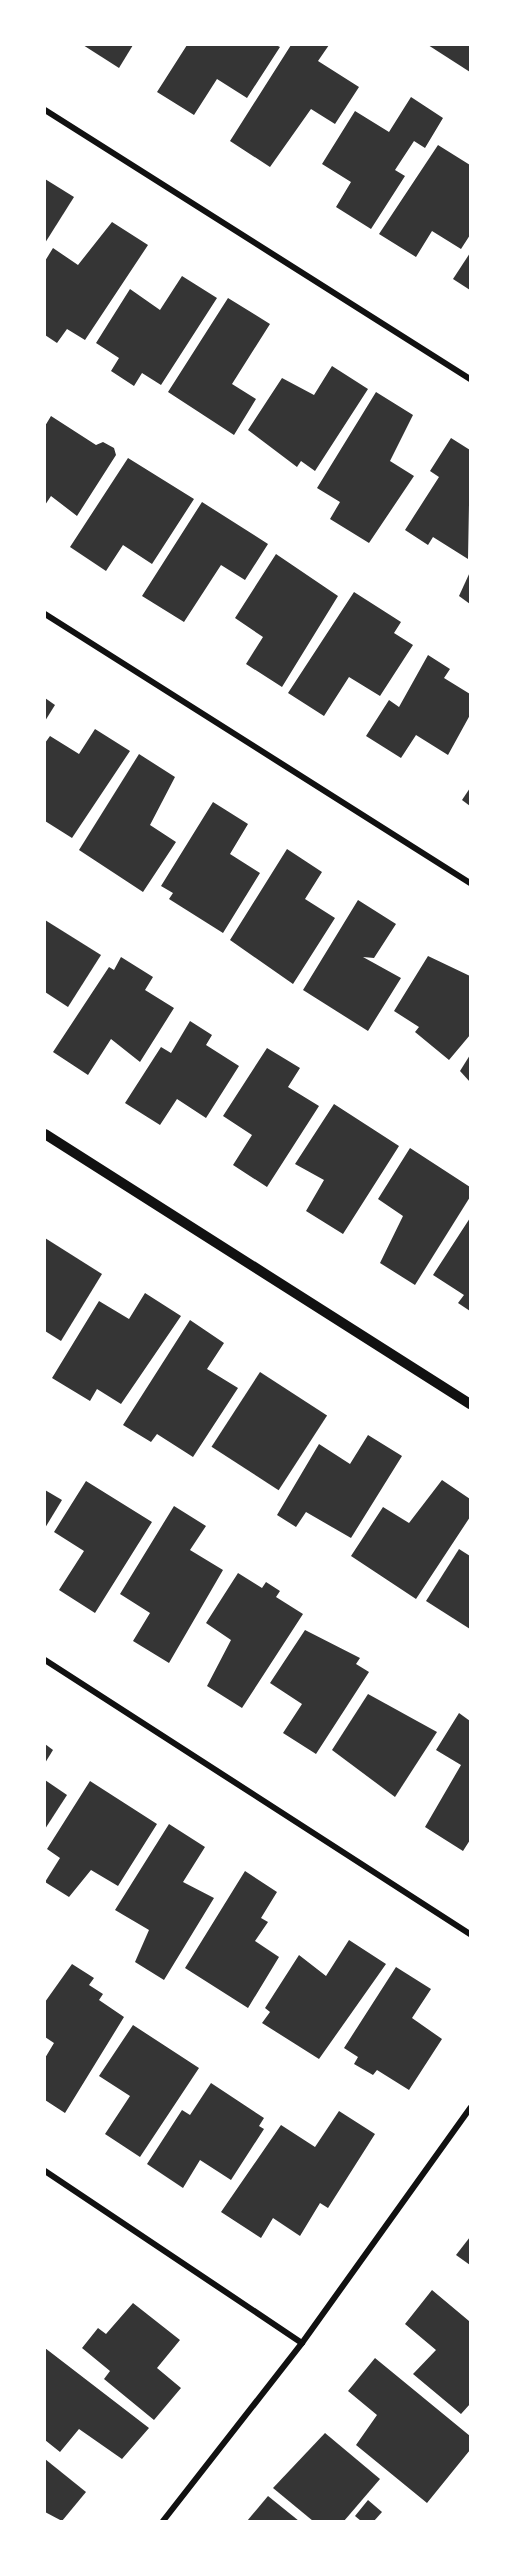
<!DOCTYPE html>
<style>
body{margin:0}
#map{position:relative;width:515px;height:2566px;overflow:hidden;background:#fff;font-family:Helvetica,sans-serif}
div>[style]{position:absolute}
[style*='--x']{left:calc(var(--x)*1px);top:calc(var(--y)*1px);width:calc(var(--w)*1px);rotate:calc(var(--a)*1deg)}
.building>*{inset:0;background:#353535;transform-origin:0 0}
.minor>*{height:6px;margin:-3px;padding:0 3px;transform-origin:3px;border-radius:3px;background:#111}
.tertiary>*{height:10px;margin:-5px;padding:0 5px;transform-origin:5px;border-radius:5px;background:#111}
span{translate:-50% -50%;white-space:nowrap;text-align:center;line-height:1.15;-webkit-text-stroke:5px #fff;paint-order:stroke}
.frame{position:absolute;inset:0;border:46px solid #fff;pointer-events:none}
</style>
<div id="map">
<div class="building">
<i style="clip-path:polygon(83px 45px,133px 45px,119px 68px)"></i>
<i style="clip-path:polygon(187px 45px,276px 45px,280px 47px,247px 98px,217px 79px,194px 115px,157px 92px)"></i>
<i style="clip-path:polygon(291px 45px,329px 45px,318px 61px,359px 87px,335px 124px,311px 109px,270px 167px,230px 141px)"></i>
<i style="clip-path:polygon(428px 45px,470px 45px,470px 72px)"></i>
<i style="clip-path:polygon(411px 97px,443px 118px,425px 148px,414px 141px,395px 170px,405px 176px,371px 229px,336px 207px,351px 182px,322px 164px,355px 111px,389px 132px)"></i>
<i style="clip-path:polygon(438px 145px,470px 165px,470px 235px,461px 249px,432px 231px,416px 257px,379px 234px)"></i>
<i style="clip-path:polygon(45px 179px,74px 197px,45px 243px)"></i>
<i style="clip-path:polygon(112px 222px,148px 245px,85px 340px,67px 329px,57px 343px,45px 335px,45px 261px,53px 248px,78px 265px)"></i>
<i style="clip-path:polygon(470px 253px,470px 290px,453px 279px)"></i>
<i style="clip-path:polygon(182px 276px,217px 298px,161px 385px,142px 373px,134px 386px,111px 371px,119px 358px,96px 343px,130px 289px,160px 310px)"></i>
<i style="clip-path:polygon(228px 298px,270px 324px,232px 384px,256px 399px,234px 435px,168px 392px)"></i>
<i style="clip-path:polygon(332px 366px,368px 389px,315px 471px,301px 461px,297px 467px,248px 430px,282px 378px,314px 395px)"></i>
<i style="clip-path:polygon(376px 392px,413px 415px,390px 461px,414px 476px,369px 543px,330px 519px,340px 502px,317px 488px)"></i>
<i style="clip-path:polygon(51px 416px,96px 445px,103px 442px,114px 448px,116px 455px,77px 516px,51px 496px,45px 505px,45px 426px)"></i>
<i style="clip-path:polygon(451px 438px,470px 450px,468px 559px,433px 537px,428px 545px,405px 530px,439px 477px,430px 471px)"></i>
<i style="clip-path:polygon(128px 458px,194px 499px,152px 564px,123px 545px,106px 571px,70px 547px)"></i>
<i style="clip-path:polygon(202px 502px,268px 544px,245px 580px,221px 565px,184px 622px,142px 596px)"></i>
<i style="clip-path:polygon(276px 554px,338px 596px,282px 687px,246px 664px,263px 637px,235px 618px)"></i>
<i style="clip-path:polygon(470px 572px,470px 604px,459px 596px)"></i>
<i style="clip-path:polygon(354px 592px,401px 622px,394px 633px,413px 645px,380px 696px,349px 677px,324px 716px,288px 693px)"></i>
<i style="clip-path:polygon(428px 655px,450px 669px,444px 678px,470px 694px,470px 715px,448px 755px,416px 735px,401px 758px,366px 736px,389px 700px,399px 707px)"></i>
<i style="clip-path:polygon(45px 698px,55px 705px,45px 721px)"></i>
<i style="clip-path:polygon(95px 729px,130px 751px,72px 838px,45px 821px,45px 743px,50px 736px,79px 754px)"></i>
<i style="clip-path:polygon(139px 754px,175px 777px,150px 825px,176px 842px,143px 892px,79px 850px)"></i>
<i style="clip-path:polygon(470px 788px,470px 806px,462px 800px)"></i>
<i style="clip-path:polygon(213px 802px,248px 824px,230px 854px,260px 873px,223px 933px,169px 899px,173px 893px,161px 886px)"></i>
<i style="clip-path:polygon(287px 849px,322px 872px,305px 899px,335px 918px,293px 984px,230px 940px)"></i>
<i style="clip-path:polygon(358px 900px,396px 924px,374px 958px,363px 957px,401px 978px,368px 1031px,303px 990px)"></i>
<i style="clip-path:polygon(45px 920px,101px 955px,68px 1007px,45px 992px)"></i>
<i style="clip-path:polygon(428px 956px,470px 976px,470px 1035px,449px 1060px,415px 1032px,419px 1027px,394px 1011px)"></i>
<i style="clip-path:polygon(121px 957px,153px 977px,145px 990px,174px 1008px,140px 1062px,111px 1039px,88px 1075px,53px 1052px,109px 967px,114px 970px)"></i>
<i style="clip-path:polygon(190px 1021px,212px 1035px,206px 1045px,239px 1066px,206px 1118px,177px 1099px,160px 1125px,125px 1103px,161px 1047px,171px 1053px)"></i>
<i style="clip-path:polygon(267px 1048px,300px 1068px,288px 1087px,319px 1106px,267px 1187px,233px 1165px,252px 1135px,223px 1116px)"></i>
<i style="clip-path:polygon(470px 1055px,470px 1082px,460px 1071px)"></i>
<i style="clip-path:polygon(334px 1104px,399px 1146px,343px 1234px,306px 1211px,324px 1180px,295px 1164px)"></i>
<i style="clip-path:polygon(410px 1148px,470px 1187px,470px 1197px,415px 1285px,380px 1263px,403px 1216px,378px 1199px)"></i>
<i style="clip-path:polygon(470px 1218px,470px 1311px,458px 1303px,464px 1295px,433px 1275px)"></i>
<i style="clip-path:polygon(45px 1238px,102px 1274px,61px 1341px,45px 1331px)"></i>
<i style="clip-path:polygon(145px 1293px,181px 1316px,121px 1404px,97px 1389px,90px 1401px,52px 1378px,99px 1301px,129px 1319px)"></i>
<i style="clip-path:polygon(190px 1320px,224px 1343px,207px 1369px,238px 1388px,193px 1457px,157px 1434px,151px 1442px,123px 1425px)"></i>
<i style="left:260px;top:1372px;width:80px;height:89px;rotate:33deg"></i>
<i style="clip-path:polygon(368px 1435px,402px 1456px,351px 1538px,306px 1512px,296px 1527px,277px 1515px,319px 1444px,350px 1464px)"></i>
<i style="clip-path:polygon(442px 1480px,470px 1499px,470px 1517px,416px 1599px,351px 1556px,383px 1507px,409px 1523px)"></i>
<i style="clip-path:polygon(86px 1481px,152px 1522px,95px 1613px,59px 1590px,84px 1551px,54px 1532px)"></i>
<i style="clip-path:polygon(45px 1490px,62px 1500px,45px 1528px)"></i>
<i style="clip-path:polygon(174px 1506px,206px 1526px,190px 1550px,223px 1570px,169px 1663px,133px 1641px,150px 1613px,120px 1594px)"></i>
<i style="clip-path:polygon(459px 1549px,470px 1556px,470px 1629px,426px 1601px)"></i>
<i style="clip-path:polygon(238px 1573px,262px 1588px,266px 1582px,280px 1591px,276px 1597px,303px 1614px,242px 1708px,207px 1686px,231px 1640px,206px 1623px)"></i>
<i style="clip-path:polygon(305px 1630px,360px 1658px,356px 1664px,369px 1672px,316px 1754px,283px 1733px,302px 1704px,270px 1683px)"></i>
<i style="clip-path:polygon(368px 1694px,437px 1732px,395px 1797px,332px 1750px)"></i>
<i style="clip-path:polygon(459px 1713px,470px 1721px,470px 1840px,463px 1851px,425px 1827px,461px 1765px,436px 1750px)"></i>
<i style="clip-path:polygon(45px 1744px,53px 1750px,45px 1763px)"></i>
<i style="clip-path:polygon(45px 1780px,67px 1795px,45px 1829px)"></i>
<i style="clip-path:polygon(90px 1781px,157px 1824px,118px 1886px,91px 1870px,69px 1897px,45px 1882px,60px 1858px,47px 1849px)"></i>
<i style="clip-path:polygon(169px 1824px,205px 1847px,183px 1882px,214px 1898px,164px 1980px,135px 1962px,149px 1930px,115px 1910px)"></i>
<i style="clip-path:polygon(245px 1871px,277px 1892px,261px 1918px,268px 1922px,255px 1941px,279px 1957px,248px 2008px,185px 1968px)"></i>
<i style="clip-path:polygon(349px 1940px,386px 1964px,319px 2059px,262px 2023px,270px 2012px,265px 2008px,299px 1955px,326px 1976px)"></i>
<i style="clip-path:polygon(72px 1964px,94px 1978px,89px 1985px,103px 1994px,99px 2000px,124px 2017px,65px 2113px,45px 2100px,45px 2058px,54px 2043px,45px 2037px,45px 2002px)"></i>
<i style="clip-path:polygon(396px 1967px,431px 1989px,412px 2018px,442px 2039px,409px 2090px,377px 2070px,373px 2075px,354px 2064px,358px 2057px,344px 2048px)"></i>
<i style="clip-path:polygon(133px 2025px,199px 2068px,140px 2157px,105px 2134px,130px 2096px,99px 2076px)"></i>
<i style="clip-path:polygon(211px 2083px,264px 2118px,259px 2126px,264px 2129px,231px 2180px,200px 2160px,183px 2188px,147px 2164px,182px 2110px,190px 2115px)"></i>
<i style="clip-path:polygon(339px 2111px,375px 2134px,328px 2208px,320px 2203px,300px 2236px,273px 2218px,261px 2238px,221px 2212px,281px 2125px,315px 2147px)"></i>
<i style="clip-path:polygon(470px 2237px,470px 2265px,456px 2255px)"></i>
<i style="clip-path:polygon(432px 2290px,469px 2321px,470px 2404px,461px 2414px,413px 2374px,436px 2350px,405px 2324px)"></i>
<i style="clip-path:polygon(133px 2303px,180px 2340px,157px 2368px,181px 2388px,154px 2420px,104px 2379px,110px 2371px,82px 2348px,98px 2328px,106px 2334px)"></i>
<i style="clip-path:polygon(45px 2348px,149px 2428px,122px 2459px,79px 2429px,60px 2452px,45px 2440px)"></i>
<i style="clip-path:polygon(375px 2358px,470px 2436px,470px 2450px,427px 2503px,356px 2445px,377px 2415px,348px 2391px)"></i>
<i style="clip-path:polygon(325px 2433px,380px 2479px,344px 2521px,313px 2521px,273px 2488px)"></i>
<i style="clip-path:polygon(45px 2459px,86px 2492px,62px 2521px,45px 2512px)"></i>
<i style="clip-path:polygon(268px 2496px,299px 2521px,247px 2521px)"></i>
<i style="clip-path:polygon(368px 2500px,382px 2512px,374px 2521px,361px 2521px,355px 2516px)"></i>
</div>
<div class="minor">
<i style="--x:45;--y:110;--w:503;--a:32.33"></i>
<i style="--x:45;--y:614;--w:503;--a:32.33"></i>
<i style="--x:45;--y:1660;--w:506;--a:32.81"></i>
<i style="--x:45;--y:2171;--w:309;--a:33.8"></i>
<i style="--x:163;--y:2521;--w:226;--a:-52"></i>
<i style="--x:302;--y:2343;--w:289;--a:-54.4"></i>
</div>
<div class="tertiary">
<i style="--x:45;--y:1134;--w:504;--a:32.43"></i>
</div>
<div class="frame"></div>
</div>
